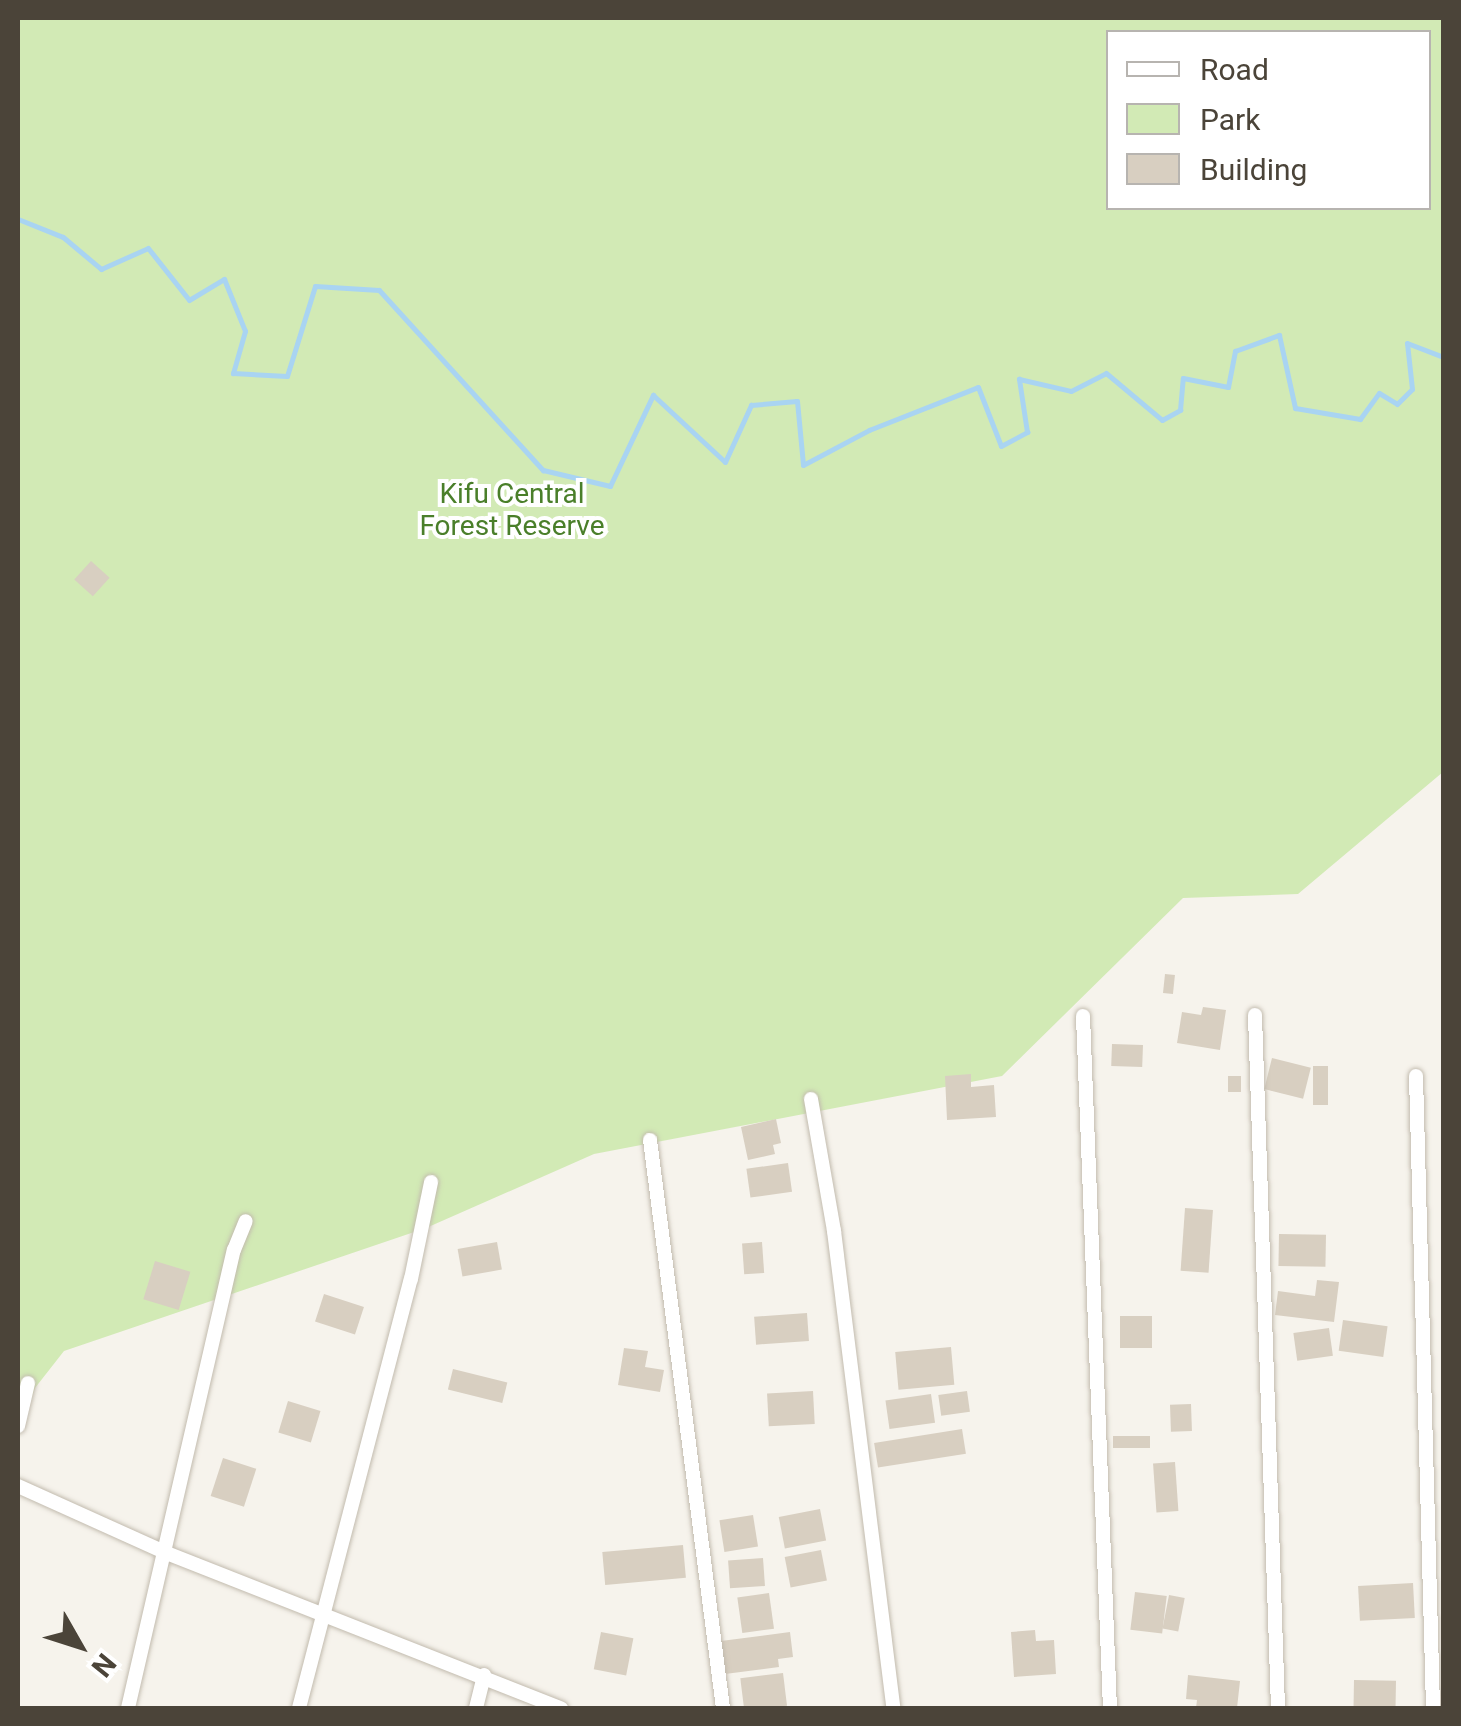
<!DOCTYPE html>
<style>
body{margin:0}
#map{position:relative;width:1461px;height:1726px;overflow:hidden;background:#f6f3ec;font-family:Roboto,sans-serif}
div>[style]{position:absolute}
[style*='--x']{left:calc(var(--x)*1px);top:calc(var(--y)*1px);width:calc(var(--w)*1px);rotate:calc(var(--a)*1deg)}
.green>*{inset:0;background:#d2eab5}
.stream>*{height:5px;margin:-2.5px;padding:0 2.5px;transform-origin:2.5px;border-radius:2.5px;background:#a9d4f2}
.building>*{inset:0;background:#d8cfc1;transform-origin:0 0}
.roads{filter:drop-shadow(0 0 2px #c2bbae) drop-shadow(0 0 2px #c2bbae)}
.minor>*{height:14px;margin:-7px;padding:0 7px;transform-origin:7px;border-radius:7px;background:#fff}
span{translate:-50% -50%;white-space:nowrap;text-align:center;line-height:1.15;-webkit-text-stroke:8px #fff;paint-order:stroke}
.park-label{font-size:28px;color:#4a7f2a}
.frame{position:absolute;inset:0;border:20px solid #4b4439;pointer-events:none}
.legend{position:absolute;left:1106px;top:30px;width:325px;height:180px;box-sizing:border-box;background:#fff;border:2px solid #b7b4b0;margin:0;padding:12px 18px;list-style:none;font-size:30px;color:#4b4439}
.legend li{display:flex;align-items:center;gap:20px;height:50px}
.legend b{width:50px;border:2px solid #b7b4b0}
.north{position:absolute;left:30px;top:1596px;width:100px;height:100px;-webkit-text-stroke:8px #fff;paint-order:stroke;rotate:129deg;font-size:28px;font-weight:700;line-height:40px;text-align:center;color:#4b4439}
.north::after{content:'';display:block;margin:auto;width:35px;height:45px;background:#4b4439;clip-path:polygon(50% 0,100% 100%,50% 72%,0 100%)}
</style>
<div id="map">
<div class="green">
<i style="clip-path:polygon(evenodd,18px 18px,1443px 18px,1443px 772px,1298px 894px,1183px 898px,1002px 1076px,594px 1154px,426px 1228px,64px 1351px,35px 1388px,18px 1439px,18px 18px,1108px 32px,1428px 32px,1428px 208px,1108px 208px,1108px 32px)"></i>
</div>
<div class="stream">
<i style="--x:18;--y:219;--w:48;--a:21.8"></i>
<i style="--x:63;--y:237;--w:50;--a:40.1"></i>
<i style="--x:101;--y:269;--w:51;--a:-24.1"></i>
<i style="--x:148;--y:248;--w:66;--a:51.7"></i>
<i style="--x:189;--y:300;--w:41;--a:-31"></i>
<i style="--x:224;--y:279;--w:56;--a:68"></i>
<i style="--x:245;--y:331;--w:44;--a:105.9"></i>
<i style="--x:233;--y:373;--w:54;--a:3.2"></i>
<i style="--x:287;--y:376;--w:94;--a:-72.7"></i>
<i style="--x:315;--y:286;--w:64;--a:3.6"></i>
<i style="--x:379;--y:290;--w:244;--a:47.7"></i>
<i style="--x:543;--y:470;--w:69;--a:13.4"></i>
<i style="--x:610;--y:486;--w:101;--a:-64.7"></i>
<i style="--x:653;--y:395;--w:98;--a:42.9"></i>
<i style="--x:725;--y:462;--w:63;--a:-65.5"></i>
<i style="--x:751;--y:405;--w:46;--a:-5"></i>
<i style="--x:797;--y:401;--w:64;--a:84.6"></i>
<i style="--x:803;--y:465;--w:75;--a:-27.9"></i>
<i style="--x:869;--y:430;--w:117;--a:-21.5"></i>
<i style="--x:978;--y:387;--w:63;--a:68.7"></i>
<i style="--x:1001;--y:446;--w:30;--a:-28"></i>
<i style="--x:1027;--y:432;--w:54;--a:-98.6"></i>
<i style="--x:1019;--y:379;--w:53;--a:13"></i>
<i style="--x:1071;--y:391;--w:39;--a:-27"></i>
<i style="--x:1106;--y:373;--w:73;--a:40"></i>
<i style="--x:1162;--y:420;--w:21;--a:-29"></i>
<i style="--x:1180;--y:410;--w:32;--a:-85"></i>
<i style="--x:1183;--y:378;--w:46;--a:11.3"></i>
<i style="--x:1228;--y:387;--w:37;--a:-79"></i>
<i style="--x:1235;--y:351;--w:47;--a:-20"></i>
<i style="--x:1279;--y:335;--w:75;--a:77.6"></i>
<i style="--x:1295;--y:408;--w:66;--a:9.6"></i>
<i style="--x:1360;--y:419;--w:32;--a:-54"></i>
<i style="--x:1379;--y:393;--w:21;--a:31"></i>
<i style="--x:1397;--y:404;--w:21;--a:-45"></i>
<i style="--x:1412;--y:389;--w:46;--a:-96.2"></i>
<i style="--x:1407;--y:343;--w:40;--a:21"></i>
</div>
<div class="building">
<i style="left:91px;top:561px;width:25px;height:25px;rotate:42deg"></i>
<i style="left:1165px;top:974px;width:10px;height:19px;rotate:6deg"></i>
<i style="clip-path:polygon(1203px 1007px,1226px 1010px,1220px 1050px,1177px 1043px,1182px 1012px,1201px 1015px)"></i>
<i style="left:1112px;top:1044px;width:31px;height:22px;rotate:2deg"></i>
<i style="left:1272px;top:1058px;width:40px;height:32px;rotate:14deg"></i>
<i style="left:1313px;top:1066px;width:15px;height:39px"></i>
<i style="clip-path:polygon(971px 1074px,971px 1087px,994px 1085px,996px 1117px,947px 1120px,945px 1076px)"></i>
<i style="left:1228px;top:1076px;width:13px;height:16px"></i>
<i style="clip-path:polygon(776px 1119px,781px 1143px,773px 1145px,775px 1154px,748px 1160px,741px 1127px)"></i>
<i style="left:788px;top:1163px;width:29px;height:42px;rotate:82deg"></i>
<i style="left:1185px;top:1208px;width:28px;height:63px;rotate:4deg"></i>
<i style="left:1279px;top:1234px;width:47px;height:32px;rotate:1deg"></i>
<i style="left:497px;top:1242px;width:28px;height:40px;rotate:80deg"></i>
<i style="left:762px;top:1242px;width:31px;height:20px;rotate:86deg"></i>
<i style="left:155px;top:1261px;width:37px;height:40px;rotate:17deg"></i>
<i style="clip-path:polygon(1317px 1280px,1339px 1282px,1334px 1322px,1275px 1315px,1278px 1291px,1315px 1296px)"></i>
<i style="left:324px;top:1294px;width:42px;height:29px;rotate:18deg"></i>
<i style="left:807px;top:1313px;width:28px;height:53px;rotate:86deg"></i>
<i style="left:1120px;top:1316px;width:32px;height:32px"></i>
<i style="left:1343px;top:1320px;width:45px;height:31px;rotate:8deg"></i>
<i style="left:1329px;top:1328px;width:28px;height:36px;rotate:82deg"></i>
<i style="left:951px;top:1347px;width:38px;height:56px;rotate:85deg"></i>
<i style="clip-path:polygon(624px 1348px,648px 1351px,645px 1367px,664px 1370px,660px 1392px,618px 1385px)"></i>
<i style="left:453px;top:1369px;width:56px;height:21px;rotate:14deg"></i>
<i style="left:813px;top:1391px;width:33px;height:46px;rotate:87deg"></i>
<i style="left:967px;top:1391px;width:21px;height:29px;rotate:82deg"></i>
<i style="left:931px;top:1394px;width:29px;height:46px;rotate:82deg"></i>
<i style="left:288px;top:1401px;width:34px;height:33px;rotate:17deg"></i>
<i style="left:1191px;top:1404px;width:27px;height:21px;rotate:88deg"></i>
<i style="left:962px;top:1429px;width:25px;height:89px;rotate:81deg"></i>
<i style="left:1113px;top:1436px;width:37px;height:12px"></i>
<i style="left:223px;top:1458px;width:35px;height:40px;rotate:18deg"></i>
<i style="left:1175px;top:1462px;width:49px;height:22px;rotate:86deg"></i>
<i style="left:820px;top:1509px;width:32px;height:42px;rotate:79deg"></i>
<i style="left:753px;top:1515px;width:32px;height:34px;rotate:81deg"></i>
<i style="left:683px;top:1545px;width:33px;height:81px;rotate:85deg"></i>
<i style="left:821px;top:1550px;width:31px;height:37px;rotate:79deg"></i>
<i style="left:763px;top:1558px;width:28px;height:35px;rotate:86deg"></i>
<i style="left:1413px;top:1583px;width:35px;height:55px;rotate:87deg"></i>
<i style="left:1135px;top:1592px;width:32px;height:38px;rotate:7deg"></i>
<i style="left:769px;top:1593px;width:36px;height:32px;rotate:82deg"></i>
<i style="left:1169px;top:1595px;width:16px;height:34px;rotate:11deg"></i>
<i style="clip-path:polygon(1035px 1630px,1036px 1641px,1054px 1640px,1056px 1674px,1014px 1677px,1011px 1632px)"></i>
<i style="left:601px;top:1632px;width:33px;height:38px;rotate:11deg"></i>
<i style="clip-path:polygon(790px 1632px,793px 1657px,778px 1659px,779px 1667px,725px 1674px,721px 1641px)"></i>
<i style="left:783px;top:1673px;width:33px;height:43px;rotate:83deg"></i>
<i style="clip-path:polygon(1188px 1675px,1240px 1681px,1237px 1708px,1196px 1708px,1197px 1700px,1186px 1699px)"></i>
<i style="left:1354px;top:1680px;width:42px;height:28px;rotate:1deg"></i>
</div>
<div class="roads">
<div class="minor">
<i style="--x:1255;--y:1015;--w:693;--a:88.1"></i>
<i style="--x:1083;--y:1016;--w:693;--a:87.77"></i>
<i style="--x:1416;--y:1076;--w:632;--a:88.46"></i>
<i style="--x:811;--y:1099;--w:134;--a:80.1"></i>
<i style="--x:834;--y:1231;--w:481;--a:82.9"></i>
<i style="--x:650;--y:1140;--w:573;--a:82.68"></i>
<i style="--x:18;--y:1426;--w:44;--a:-76.9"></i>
<i style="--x:18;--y:1486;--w:160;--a:24.3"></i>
<i style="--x:164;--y:1552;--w:427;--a:21.5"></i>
<i style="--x:128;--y:1708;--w:470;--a:-77"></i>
<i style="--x:234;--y:1250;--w:31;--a:-68"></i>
<i style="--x:299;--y:1708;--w:443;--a:-75.4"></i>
<i style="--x:411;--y:1279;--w:99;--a:-78.3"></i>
<i style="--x:476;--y:1708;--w:34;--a:-76"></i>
</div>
</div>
<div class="park-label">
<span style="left:512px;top:510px">Kifu Central<br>Forest Reserve</span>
</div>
<div class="frame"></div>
<ul class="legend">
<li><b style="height:12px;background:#fff"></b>Road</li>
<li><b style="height:28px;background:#d2eab5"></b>Park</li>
<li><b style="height:28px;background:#d8cfc1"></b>Building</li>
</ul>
<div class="north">N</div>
</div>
